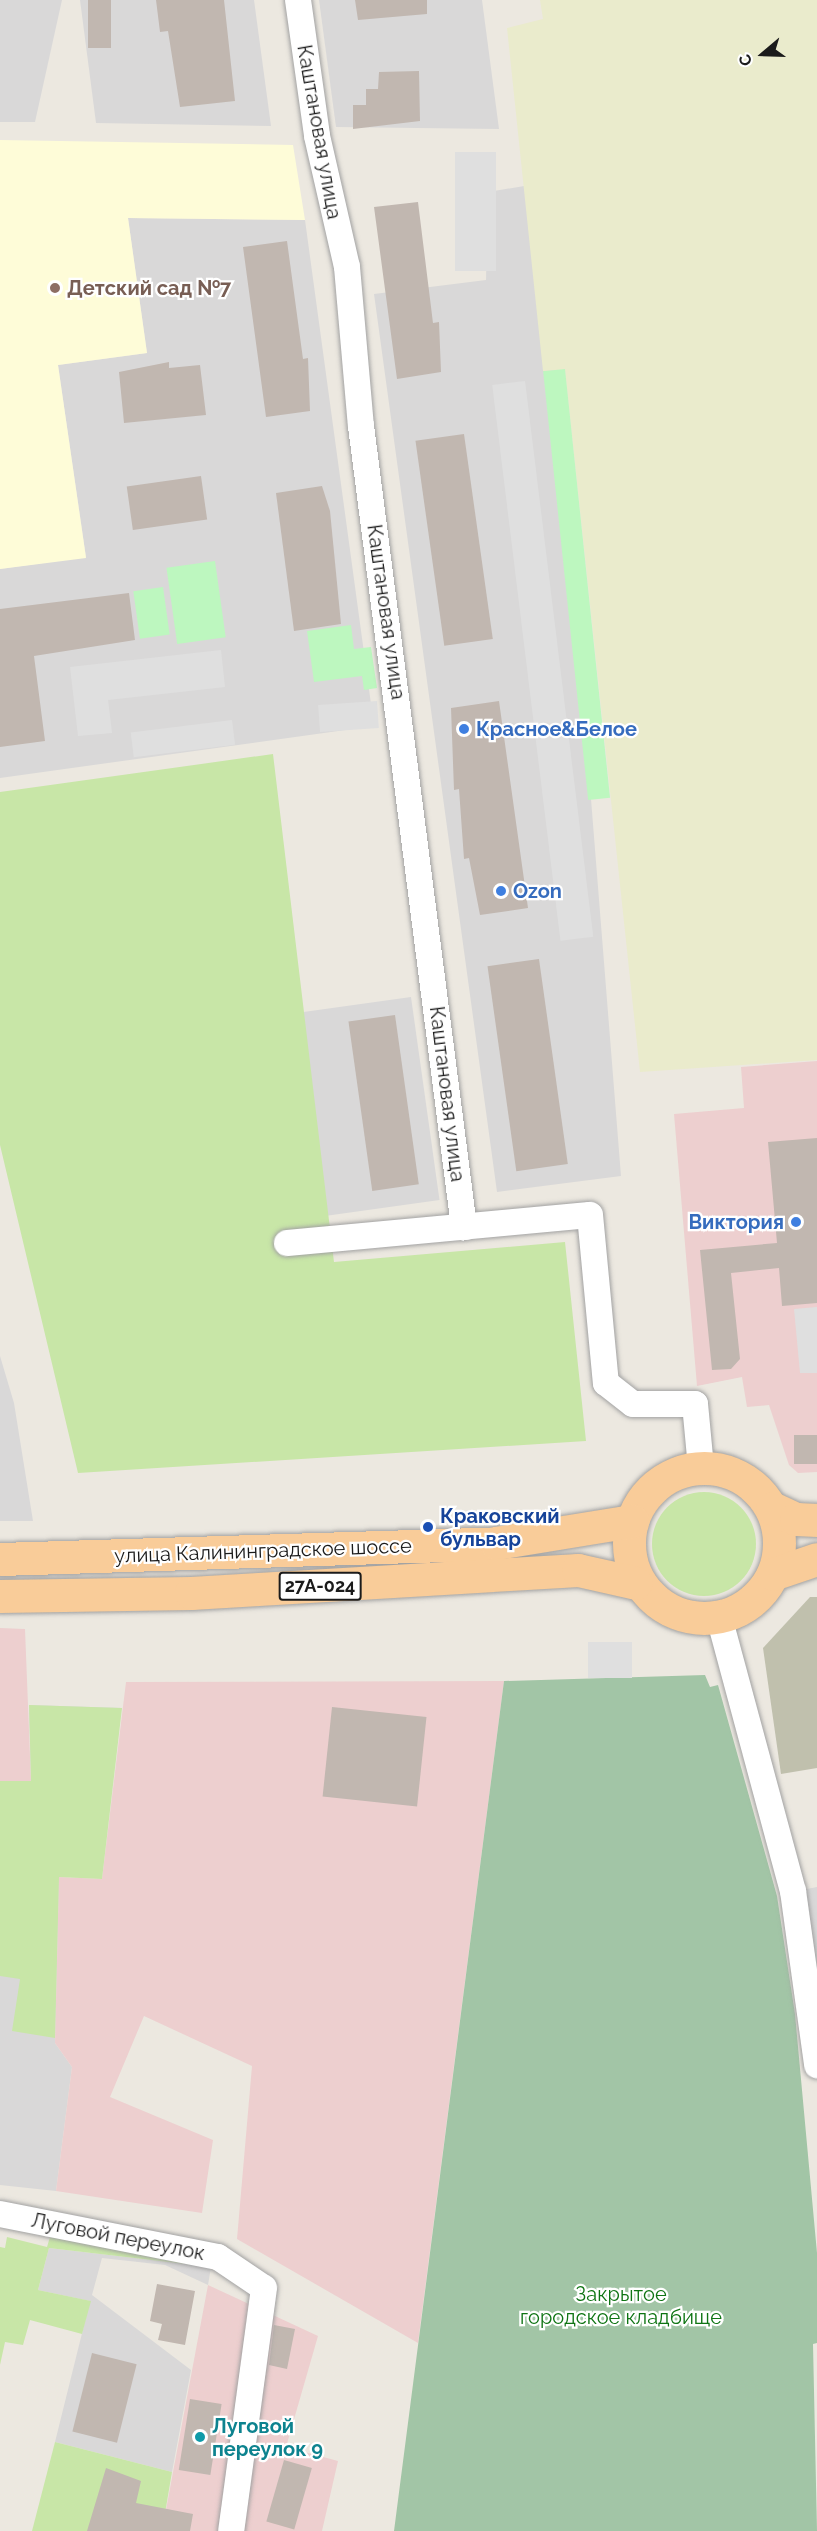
<!DOCTYPE html>
<meta charset="utf-8">
<style>
body{margin:0}
#map{position:relative;width:817px;height:2531px;overflow:hidden;background:#ece8e0;font-family:Raleway,sans-serif}
div>[style]{position:absolute}
[style*='--x']{left:calc(var(--x)*1px);top:calc(var(--y)*1px);width:calc(var(--w)*1px);rotate:calc(var(--a)*1deg)}
.residential>*{inset:0;background:#d9d8d8;transform-origin:0 0}
.commercial>*{inset:0;background:#edcfcf}
.education>*{inset:0;background:#fefcd8}
.construction>*{inset:0;background:#c0c0ad}
.farmland>*{inset:0;background:#eaebcc}
.grass>*{inset:0;background:#c8e6a7}
.round{border-radius:50%}
.cemetery>*{inset:0;background:#a2c5a6}
.park>*{inset:0;background:#bdf7bf;transform-origin:0 0}
.parking>*{inset:0;background:#dfdfdf;transform-origin:0 0}
.building>*{inset:0;background:#c1b7b0;transform-origin:0 0}
.roads{filter:drop-shadow(0 0 2px #a2a2a2) drop-shadow(0 0 2px #a2a2a2)}
.street>*{height:26px;margin:-13px;padding:0 13px;transform-origin:13px;border-radius:13px;background:#fff}
.primary>*{height:33px;margin:-16.5px;padding:0 16.5px;transform-origin:16.5px;border-radius:16.5px;background:#f9cc99}
.primary>.ring{margin:-16.5px;padding:0;box-sizing:content-box;background:none;border:33px solid #f9cc99;border-radius:50%}
.dots>*{width:16px;height:16px;translate:-50% -50%;box-sizing:border-box;border:3px solid #fff;border-radius:50%}
span{translate:-50% -50%;white-space:nowrap;text-align:center;line-height:1.15;-webkit-text-stroke:4.5px #fff;paint-order:stroke}
.shield-label span{padding:2px 4px;background:#fff;border:2px solid;border-radius:4px;-webkit-text-stroke-width:0}
.shield-label{font-size:18px;color:#1b1b1b;font-weight:700}
.street-label{font-size:20px;color:#1b1b1b}
.education-label{font-size:20px;color:#785e54;font-weight:700}
.left{translate:0 -50%;text-align:left}
.shop-label{font-size:20px;color:#366cbe;font-weight:700}
.right{translate:-100% -50%;text-align:right}
.transit-label{font-size:20px;color:#164399;font-weight:700}
.park-label{font-size:20px;color:#0e7413}
.culture-label{font-size:20px;color:#0d838f;font-weight:700}
.north{position:absolute;left:733px;top:24px;width:60px;height:60px;-webkit-text-stroke:4px #fff;paint-order:stroke;rotate:251deg;font-size:16px;font-weight:700;line-height:24px;text-align:center;color:#1b1b1b}
.north::after{content:'';display:block;margin:auto;width:21px;height:27px;background:#1b1b1b;clip-path:polygon(50% 0,100% 100%,50% 72%,0 100%)}
</style>
<div id="map">
<div class="residential">
<i style="clip-path:polygon(0 0,62px 0,35px 122px,0 122px)"></i>
<i style="clip-path:polygon(80px 0,254px 0,271px 126px,96px 123px)"></i>
<i style="clip-path:polygon(319px 0,482px 0,499px 129px,336px 127px)"></i>
<i style="clip-path:polygon(542px 183px,621px 1176px,497px 1192px,374px 294px,486px 280px,488px 192px)"></i>
<i style="clip-path:polygon(128px 218px,305px 220px,374px 726px,0 778px,0 569px,86px 557px,58px 365px,147px 353px)"></i>
<i style="left:411px;top:997px;width:205px;height:123px;rotate:82deg"></i>
<i style="clip-path:polygon(0 1356px,14px 1403px,33px 1521px,0 1521px)"></i>
<i style="clip-path:polygon(29px 1705px,122px 1708px,59px 1877px,55px 2043px,72px 2067px,56px 2191px,0 2185px,0 1781px,31px 1781px)"></i>
<i style="clip-path:polygon(817px 1887px,817px 1996px,802px 1890px)"></i>
<i style="clip-path:polygon(49px 2248px,211px 2267px,208px 2285px,165px 2265px,102px 2258px,92px 2295px,191px 2370px,172px 2472px,55px 2442px,90px 2301px,38px 2290px)"></i>
</div>
<div class="commercial">
<i style="clip-path:polygon(817px 1061px,817px 1472px,798px 1473px,789px 1465px,769px 1405px,747px 1407px,742px 1377px,697px 1386px,674px 1114px,744px 1108px,741px 1067px)"></i>
<i style="clip-path:polygon(0 1628px,25px 1629px,31px 1781px,0 1781px)"></i>
<i style="clip-path:polygon(504px 1681px,418px 2343px,237px 2239px,252px 2066px,144px 2016px,110px 2097px,213px 2140px,202px 2213px,56px 2191px,72px 2067px,55px 2043px,59px 1877px,102px 1879px,126px 1682px)"></i>
<i style="clip-path:polygon(208px 2285px,318px 2336px,286px 2447px,338px 2461px,322px 2531px,162px 2531px)"></i>
</div>
<div class="education">
<i style="clip-path:polygon(0 140px,293px 145px,305px 220px,128px 218px,147px 353px,58px 365px,86px 558px,0 569px)"></i>
</div>
<div class="construction">
<i style="clip-path:polygon(810px 1597px,817px 1597px,817px 1768px,781px 1774px,763px 1648px)"></i>
</div>
<div class="farmland">
<i style="clip-path:polygon(540px 0,817px 0,817px 1060px,640px 1072px,565px 370px,543px 371px,507px 28px,543px 19px)"></i>
</div>
<div class="grass">
<i style="clip-path:polygon(273px 754px,334px 1262px,565px 1242px,586px 1441px,78px 1473px,0 1145px,0 792px)"></i>
<i class="round" style="left:652px;top:1492px;width:104px;height:104px"></i>
<i style="clip-path:polygon(29px 1705px,122px 1708px,102px 1879px,59px 1877px,55px 2038px,12px 2031px,20px 1979px,0 1976px,0 1781px,31px 1781px)"></i>
<i style="clip-path:polygon(7px 2237px,47px 2247px,50px 2237px,211px 2267px,49px 2248px,38px 2290px,91px 2301px,82px 2334px,30px 2320px,23px 2345px,5px 2342px,0 2365px,0 2247px,5px 2248px)"></i>
<i style="clip-path:polygon(55px 2442px,172px 2472px,162px 2531px,32px 2531px)"></i>
</div>
<div class="cemetery">
<i style="clip-path:polygon(705px 1675px,710px 1687px,718px 1685px,777px 1896px,795px 2014px,817px 2253px,817px 2343px,813px 2344px,817px 2531px,394px 2531px,504px 1681px)"></i>
</div>
<div class="park">
<i style="left:565px;top:369px;width:431px;height:22px;rotate:84deg"></i>
<i style="left:215px;top:561px;width:77px;height:49px;rotate:82deg"></i>
<i style="left:163px;top:587px;width:48px;height:30px;rotate:82deg"></i>
<i style="clip-path:polygon(351px 625px,354px 649px,371px 647px,377px 688px,364px 690px,362px 676px,314px 682px,307px 631px)"></i>
</div>
<div class="parking">
<i style="left:455px;top:152px;width:41px;height:119px"></i>
<i style="left:525px;top:381px;width:560px;height:33px;rotate:83deg"></i>
<i style="clip-path:polygon(221px 650px,225px 687px,108px 700px,112px 733px,78px 736px,70px 667px)"></i>
<i style="left:377px;top:701px;width:27px;height:59px;rotate:86deg"></i>
<i style="left:232px;top:720px;width:25px;height:102px;rotate:83deg"></i>
<i style="clip-path:polygon(817px 1307px,817px 1373px,800px 1373px,794px 1309px)"></i>
<i style="left:588px;top:1642px;width:44px;height:36px"></i>
</div>
<div class="building">
<i style="left:88px;top:0;width:23px;height:48px"></i>
<i style="clip-path:polygon(156px 0,224px 0,235px 101px,180px 107px,168px 31px,160px 32px)"></i>
<i style="clip-path:polygon(355px 0,427px 0,427px 14px,358px 20px)"></i>
<i style="clip-path:polygon(419px 71px,420px 121px,353px 129px,353px 105px,366px 105px,366px 89px,378px 89px,379px 72px)"></i>
<i style="clip-path:polygon(418px 202px,433px 323px,439px 322px,441px 372px,397px 379px,374px 207px)"></i>
<i style="clip-path:polygon(287px 241px,303px 359px,308px 358px,310px 411px,266px 417px,243px 247px)"></i>
<i style="clip-path:polygon(169px 362px,169px 368px,200px 365px,206px 415px,124px 423px,119px 372px)"></i>
<i style="left:464px;top:434px;width:207px;height:49px;rotate:82deg"></i>
<i style="left:201px;top:476px;width:44px;height:75px;rotate:82deg"></i>
<i style="clip-path:polygon(322px 486px,330px 511px,341px 624px,294px 631px,276px 493px)"></i>
<i style="clip-path:polygon(129px 593px,135px 640px,34px 656px,45px 741px,0 747px,0 609px)"></i>
<i style="clip-path:polygon(499px 701px,528px 908px,480px 915px,469px 858px,464px 859px,459px 789px,454px 790px,451px 708px)"></i>
<i style="left:539px;top:959px;width:207px;height:52px;rotate:82deg"></i>
<i style="left:395px;top:1015px;width:171px;height:47px;rotate:82deg"></i>
<i style="clip-path:polygon(817px 1138px,817px 1303px,782px 1306px,779px 1268px,731px 1273px,740px 1359px,731px 1369px,712px 1370px,700px 1250px,777px 1243px,768px 1142px)"></i>
<i style="left:817px;top:1435px;width:29px;height:23px;rotate:90deg"></i>
<i style="left:332px;top:1707px;width:95px;height:90px;rotate:6deg"></i>
<i style="clip-path:polygon(157px 2284px,195px 2291px,185px 2345px,158px 2340px,162px 2324px,150px 2321px)"></i>
<i style="clip-path:polygon(274px 2325px,295px 2329px,287px 2369px,269px 2365px)"></i>
<i style="left:92px;top:2353px;width:46px;height:81px;rotate:14deg"></i>
<i style="left:190px;top:2399px;width:32px;height:72px;rotate:9deg"></i>
<i style="left:284px;top:2460px;width:29px;height:64px;rotate:16deg"></i>
<i style="clip-path:polygon(106px 2468px,141px 2481px,136px 2503px,193px 2514px,190px 2531px,87px 2531px)"></i>
</div>
<div class="roads">
<div class="street">
<i style="--x:298;--y:0;--w:137;--a:82"></i>
<i style="--x:317;--y:136;--w:134;--a:77.1"></i>
<i style="--x:347;--y:267;--w:160;--a:85"></i>
<i style="--x:361;--y:426;--w:808;--a:82.67"></i>
<i style="--x:287;--y:1243;--w:304;--a:-5.3"></i>
<i style="--x:590;--y:1215;--w:169;--a:84.6"></i>
<i style="--x:606;--y:1383;--w:34;--a:38"></i>
<i style="--x:633;--y:1404;--w:62;--a:0"></i>
<i style="--x:695;--y:1404;--w:64;--a:84.6"></i>
<i style="--x:719;--y:1617;--w:284;--a:74.9"></i>
<i style="--x:793;--y:1891;--w:176;--a:82.1"></i>
<i style="--x:0;--y:2214;--w:222;--a:11.2"></i>
<i style="--x:218;--y:2257;--w:55;--a:34"></i>
<i style="--x:264;--y:2288;--w:245;--a:97.7"></i>
</div>
<div class="primary">
<i class="ring" style="left:629px;top:1468px;width:117px;height:117px"></i>
<i style="--x:772;--y:1508;--w:26;--a:25"></i>
<i style="--x:796;--y:1519;--w:21;--a:3"></i>
<i style="--x:0;--y:1559;--w:496;--a:-1.8"></i>
<i style="--x:496;--y:1543;--w:138;--a:-9.2"></i>
<i style="--x:773;--y:1574;--w:46;--a:-18.8"></i>
<i style="--x:0;--y:1596;--w:191;--a:-0.9"></i>
<i style="--x:191;--y:1593;--w:388;--a:-3.4"></i>
<i style="--x:578;--y:1570;--w:59;--a:12.6"></i>
</div>
</div>
<div class="dots">
<i style="left:55px;top:288px;background:#8d6e63"></i>
<i style="left:464px;top:729px;background:#3f7fe0"></i>
<i style="left:501px;top:891px;background:#3f7fe0"></i>
<i style="left:796px;top:1222px;background:#3f7fe0"></i>
<i style="left:428px;top:1527px;background:#1a4fb4"></i>
<i style="left:200px;top:2437px;background:#0f9aa8"></i>
</div>
<div class="shield-label">
<span style="left:320px;top:1586px">27А-024</span>
</div>
<div class="street-label">
<span style="left:319px;top:132px;rotate:80deg">Каштановая улица</span>
<span style="left:386px;top:612px;rotate:82deg">Каштановая улица</span>
<span style="left:447px;top:1094px;rotate:83deg">Каштановая улица</span>
<span style="left:263px;top:1551px;rotate:-2deg">улица Калининградское шоссе</span>
<span style="left:118px;top:2237px;rotate:11deg">Луговой переулок</span>
</div>
<div class="education-label">
<span class="left" style="left:67px;top:288px">Детский сад №7</span>
</div>
<div class="shop-label">
<span class="left" style="left:476px;top:729px">Красное&amp;Белое</span>
<span class="left" style="left:513px;top:891px">Ozon</span>
<span class="right" style="left:784px;top:1222px">Виктория</span>
</div>
<div class="transit-label">
<span class="left" style="left:440px;top:1528px">Краковский<br>бульвар</span>
</div>
<div class="park-label">
<span style="left:621px;top:2306px">Закрытое<br>городское кладбище</span>
</div>
<div class="culture-label">
<span class="left" style="left:212px;top:2438px">Луговой<br>переулок 9</span>
</div>
<div class="north">С</div>
</div>
